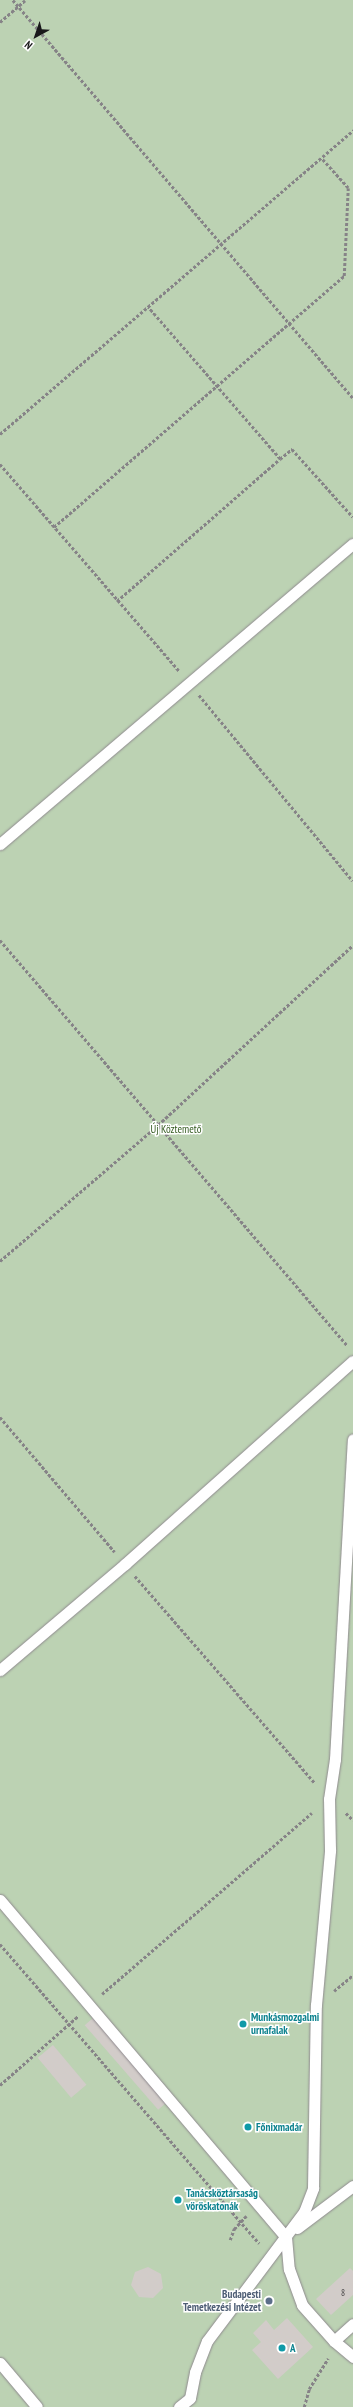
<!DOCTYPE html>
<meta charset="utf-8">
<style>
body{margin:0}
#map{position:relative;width:353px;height:2407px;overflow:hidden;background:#ede8ed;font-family:"PT Sans Narrow",sans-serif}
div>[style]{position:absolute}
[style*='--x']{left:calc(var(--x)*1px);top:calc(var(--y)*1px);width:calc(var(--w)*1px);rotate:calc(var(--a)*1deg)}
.green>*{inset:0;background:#bcd2b3;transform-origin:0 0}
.building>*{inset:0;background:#d2ccc9;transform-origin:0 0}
.path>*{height:2.5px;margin-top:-1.25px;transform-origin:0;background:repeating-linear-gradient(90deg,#868387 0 3px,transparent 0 5px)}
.roads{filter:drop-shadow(0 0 1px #8f8a8f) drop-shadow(0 0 1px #8f8a8f)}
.service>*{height:11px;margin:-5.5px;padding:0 5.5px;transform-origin:5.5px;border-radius:5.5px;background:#fff}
.dots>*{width:11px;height:11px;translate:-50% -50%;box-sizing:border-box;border:2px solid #fff;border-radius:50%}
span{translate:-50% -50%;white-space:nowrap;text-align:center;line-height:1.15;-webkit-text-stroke:3px #fff;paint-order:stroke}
.number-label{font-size:9px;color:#474546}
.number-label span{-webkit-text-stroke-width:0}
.park-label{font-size:11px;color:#345b20}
.culture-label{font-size:11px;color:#0d838f;font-weight:700}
.left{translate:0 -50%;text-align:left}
.service-label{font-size:11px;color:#4e5e75;font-weight:700}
.right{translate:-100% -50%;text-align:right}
.north{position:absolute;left:16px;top:16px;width:40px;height:40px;-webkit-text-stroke:3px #fff;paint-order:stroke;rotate:220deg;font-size:11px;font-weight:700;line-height:16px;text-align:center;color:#19181a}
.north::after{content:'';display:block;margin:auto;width:14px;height:18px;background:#19181a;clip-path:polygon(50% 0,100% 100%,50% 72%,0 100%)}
</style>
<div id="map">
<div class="green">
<i style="left:0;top:0;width:353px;height:2407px"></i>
</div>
<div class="building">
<i style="left:93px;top:2018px;width:112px;height:11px;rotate:49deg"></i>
<i style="left:53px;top:2045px;width:52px;height:20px;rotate:50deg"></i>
<i style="clip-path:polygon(148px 2267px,161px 2274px,163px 2288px,153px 2298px,139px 2297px,131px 2285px,135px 2272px)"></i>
<i style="clip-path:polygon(350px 2268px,353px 2271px,353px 2295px,331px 2315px,316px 2299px)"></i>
<i style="clip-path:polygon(287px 2318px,313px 2347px,278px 2379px,252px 2350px,261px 2342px,253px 2333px,266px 2320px,274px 2330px)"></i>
</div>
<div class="path">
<i style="--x:13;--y:0;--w:523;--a:49.49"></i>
<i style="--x:0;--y:22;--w:33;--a:-41"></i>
<i style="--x:0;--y:434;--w:466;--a:-40.7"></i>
<i style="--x:280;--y:459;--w:16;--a:-40"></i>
<i style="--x:292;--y:449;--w:91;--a:48.1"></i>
<i style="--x:0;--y:464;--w:274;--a:49.1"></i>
<i style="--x:54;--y:527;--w:384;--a:-40.9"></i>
<i style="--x:344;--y:276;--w:88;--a:-87.4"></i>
<i style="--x:348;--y:188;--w:40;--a:-132"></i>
<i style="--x:117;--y:601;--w:216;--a:-41.1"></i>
<i style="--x:280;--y:459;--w:201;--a:-131"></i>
<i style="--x:199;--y:695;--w:241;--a:50.4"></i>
<i style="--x:0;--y:940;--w:533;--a:49.41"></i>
<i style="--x:0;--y:1261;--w:208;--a:-40.7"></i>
<i style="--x:158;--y:1125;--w:265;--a:-42.7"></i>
<i style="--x:0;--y:1417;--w:177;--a:49.6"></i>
<i style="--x:135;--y:1576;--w:274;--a:49"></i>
<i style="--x:346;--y:1813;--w:10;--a:45"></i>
<i style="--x:0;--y:1944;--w:396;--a:49.1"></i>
<i style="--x:334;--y:1991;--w:25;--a:-40"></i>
<i style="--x:102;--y:1994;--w:277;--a:-40.8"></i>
<i style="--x:0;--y:2085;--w:104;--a:-41.5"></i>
<i style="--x:230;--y:2240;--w:12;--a:-70"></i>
<i style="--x:234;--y:2229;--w:18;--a:-47"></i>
<i style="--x:304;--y:2407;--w:19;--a:-74"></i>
<i style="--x:309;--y:2389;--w:36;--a:-58"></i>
</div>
<div class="roads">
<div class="service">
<i style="--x:0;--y:844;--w:463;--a:-40.4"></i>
<i style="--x:0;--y:1670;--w:164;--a:-40.3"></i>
<i style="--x:125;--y:1564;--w:305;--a:-41.7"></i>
<i style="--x:0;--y:1900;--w:442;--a:49.7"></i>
<i style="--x:286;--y:2237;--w:32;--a:85"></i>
<i style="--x:289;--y:2269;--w:38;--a:70"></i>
<i style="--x:302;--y:2305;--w:48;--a:48.4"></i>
<i style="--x:334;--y:2341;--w:25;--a:40"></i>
<i style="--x:297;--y:2228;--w:70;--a:-36.9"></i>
<i style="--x:334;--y:2341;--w:25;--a:-42"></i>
<i style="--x:0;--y:2363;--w:57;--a:49.9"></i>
<i style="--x:179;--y:2407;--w:14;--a:-39"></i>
<i style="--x:190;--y:2398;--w:26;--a:-79"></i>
<i style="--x:195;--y:2372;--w:33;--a:-69"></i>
<i style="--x:207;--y:2341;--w:161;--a:-53.1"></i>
<i style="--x:304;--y:2212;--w:26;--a:-69"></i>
<i style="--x:313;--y:2188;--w:183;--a:-89.1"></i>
<i style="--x:316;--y:2005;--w:156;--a:-84.8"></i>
<i style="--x:330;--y:1850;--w:51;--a:-91.1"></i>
<i style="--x:329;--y:1799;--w:40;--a:-81.5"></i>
<i style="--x:335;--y:1759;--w:320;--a:-86.8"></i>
</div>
</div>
<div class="dots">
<i style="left:243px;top:2024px;background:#0f9aa8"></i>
<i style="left:248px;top:2127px;background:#0f9aa8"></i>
<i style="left:178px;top:2200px;background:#0f9aa8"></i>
<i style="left:269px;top:2301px;background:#5c6f8a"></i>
<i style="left:282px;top:2348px;background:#0f9aa8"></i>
</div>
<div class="number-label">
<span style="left:343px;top:2293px">8</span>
</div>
<div class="park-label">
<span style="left:176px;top:1129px">Új Köztemető</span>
</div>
<div class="culture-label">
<span class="left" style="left:251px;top:2024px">Munkásmozgalmi<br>urnafalak</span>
<span class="left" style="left:256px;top:2127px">Főnixmadár</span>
<span class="left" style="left:186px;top:2200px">Tanácsköztársaság<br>vöröskatonák</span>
<span class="left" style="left:290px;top:2348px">A</span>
</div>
<div class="service-label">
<span class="right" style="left:261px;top:2301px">Budapesti<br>Temetkezési Intézet</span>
</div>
<div class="north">N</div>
</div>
